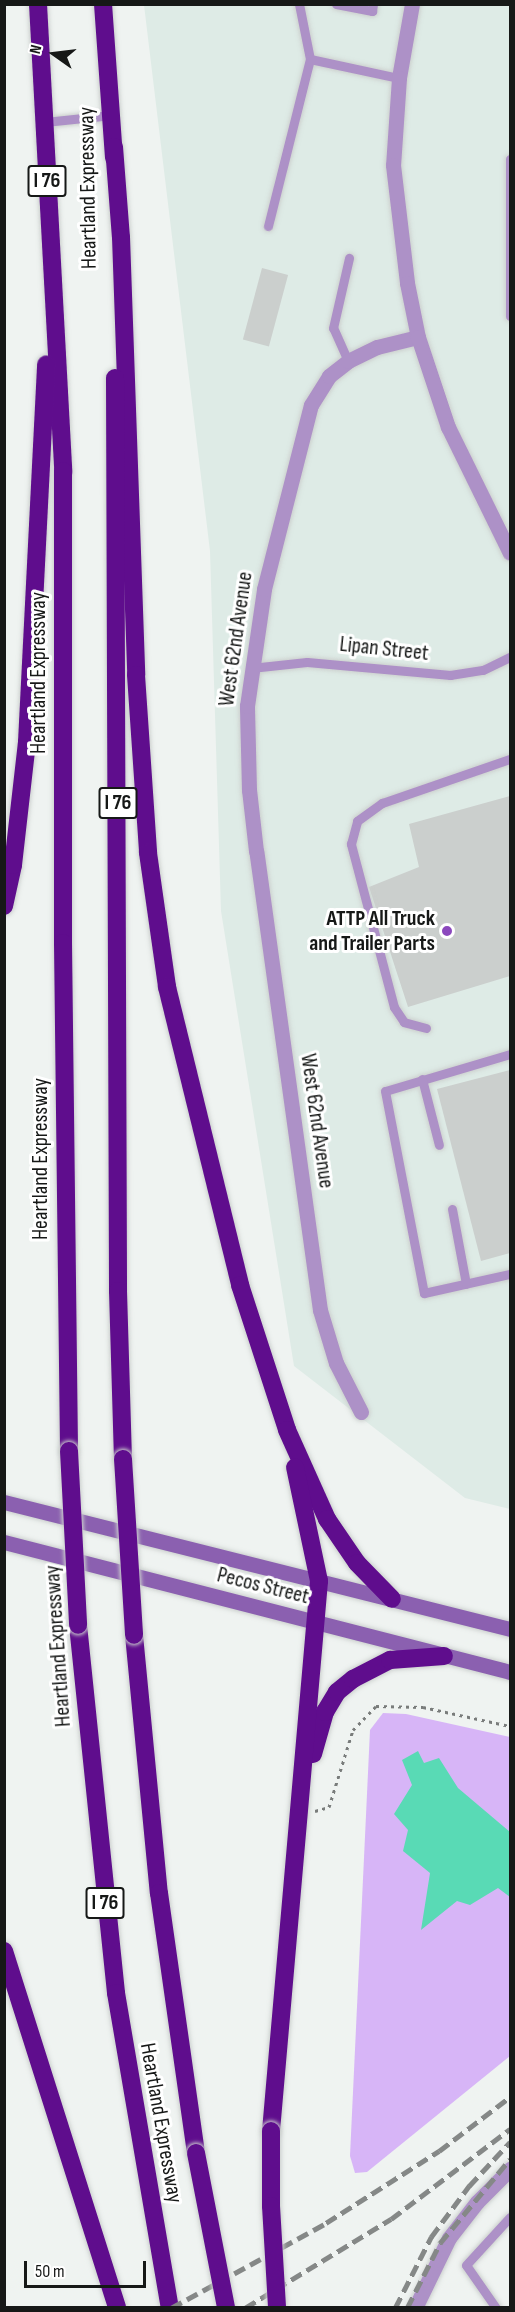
<!DOCTYPE html>
<style>
body{margin:0}
#map{position:relative;width:515px;height:2312px;overflow:hidden;background:#eff3f1;font-family:"Sofia Sans Condensed",sans-serif}
div>[style]{position:absolute}
[style*='--x']{left:calc(var(--x)*1px);top:calc(var(--y)*1px);width:calc(var(--w)*1px);rotate:calc(var(--a)*1deg)}
.built>*{inset:0;background:#deebe6}
.green>*{inset:0;background:#d7b5f7}
.water>*{inset:0;background:#59dab5}
.building>*{inset:0;background:#cbcfcd;transform-origin:0 0}
.path>*{height:3px;margin-top:-1.5px;transform-origin:0;background:repeating-linear-gradient(90deg,#797c7b 0 3px,transparent 0 7.5px)}
.roads{filter:drop-shadow(0 0 2px #ccd0ce) drop-shadow(0 0 2px #ccd0ce)}
.service>*{height:9px;margin:-4.5px;padding:0 4.5px;transform-origin:4.5px;border-radius:4.5px;background:#ad91c7}
.minor>*{height:15px;margin:-7.5px;padding:0 7.5px;transform-origin:7.5px;border-radius:7.5px;background:#ad91c7}
.tertiary>*{height:15px;margin:-7.5px;padding:0 7.5px;transform-origin:7.5px;border-radius:7.5px;background:#ad91c7}
.secondary>*{height:15px;margin:-7.5px;padding:0 7.5px;transform-origin:7.5px;border-radius:7.5px;background:#8b60b0}
.motorway>*{height:18px;margin:-9px;padding:0 9px;transform-origin:9px;border-radius:9px;background:#5f0d8d}
.rail>*{height:4.5px;margin-top:-2.25px;transform-origin:0;background:repeating-linear-gradient(90deg,#858887 0 12px,transparent 0 18px)}
.bridges{filter:drop-shadow(0 0 2px #ccd0ce) drop-shadow(0 0 2px #ccd0ce)}
.motorway-bridge>*{height:18px;margin:-9px;padding:0 9px;transform-origin:9px;border-radius:9px;background:#5f0d8d}
.dots>*{width:16px;height:16px;translate:-50% -50%;box-sizing:border-box;border:3px solid #fff;border-radius:50%}
span{translate:-50% -50%;white-space:nowrap;text-align:center;line-height:1.15;-webkit-text-stroke:6px #fff;paint-order:stroke}
.shield-label span{padding:2px 4px;background:#fff;border:2px solid;border-radius:4px;-webkit-text-stroke-width:0}
.shield-label{font-size:21px;color:#161817;font-weight:700}
.street-label{font-size:22px;color:#161817}
.poi-label{font-size:22px;color:#161817;font-weight:700}
.right{translate:-100% -50%;text-align:right}
.frame{position:absolute;inset:0;border:6px solid #161817;pointer-events:none}
.north{position:absolute;left:24px;top:24px;width:60px;height:60px;-webkit-text-stroke:4px #fff;paint-order:stroke;rotate:284deg;font-size:16px;font-weight:700;line-height:24px;text-align:center;color:#161817}
.north::after{content:'';display:block;margin:auto;width:21px;height:27px;background:#161817;clip-path:polygon(50% 0,100% 100%,50% 72%,0 100%)}
.scale{position:absolute;left:24px;top:2261px;width:122px;height:27px;box-sizing:border-box;border:3px solid #161817;border-top:0;padding-left:8px;font-size:18px;line-height:21px;white-space:nowrap;color:#161817;-webkit-text-stroke:4px #fff;paint-order:stroke}
</style>
<div id="map">
<div class="built">
<i style="clip-path:polygon(144px 5px,510px 5px,510px 1509px,465px 1498px,294px 1366px,221px 911px,210px 551px)"></i>
</div>
<div class="green">
<i style="clip-path:polygon(383px 1713px,406px 1714px,510px 1737px,510px 2056px,367px 2172px,355px 2173px,350px 2156px,370px 1730px)"></i>
</div>
<div class="water">
<i style="clip-path:polygon(418px 1751px,424px 1763px,439px 1758px,458px 1788px,510px 1832px,510px 1897px,498px 1888px,470px 1905px,457px 1901px,421px 1930px,430px 1873px,403px 1851px,408px 1830px,394px 1814px,412px 1785px,402px 1760px)"></i>
</div>
<div class="building">
<i style="left:262px;top:268px;width:27px;height:74px;rotate:15deg"></i>
<i style="clip-path:polygon(510px 796px,510px 976px,408px 1007px,369px 887px,419px 867px,409px 824px)"></i>
<i style="clip-path:polygon(510px 1070px,510px 1253px,481px 1261px,437px 1089px)"></i>
</div>
<div class="path">
<i style="--x:315;--y:1811;--w:15;--a:-16"></i>
<i style="--x:329;--y:1807;--w:81;--a:-72.7"></i>
<i style="--x:353;--y:1730;--w:33;--a:-46"></i>
<i style="--x:376;--y:1706;--w:47;--a:1.2"></i>
<i style="--x:423;--y:1707;--w:89;--a:12.3"></i>
</div>
<div class="roads">
<div class="service">
<i style="--x:299;--y:4;--w:56;--a:78.7"></i>
<i style="--x:310;--y:59;--w:91;--a:12.1"></i>
<i style="--x:336;--y:4;--w:37;--a:11"></i>
<i style="--x:372;--y:11;--w:7;--a:-82"></i>
<i style="--x:45;--y:122;--w:67;--a:-6"></i>
<i style="--x:510;--y:159;--w:157;--a:90"></i>
<i style="--x:268;--y:226;--w:172;--a:-75.9"></i>
<i style="--x:348;--y:361;--w:36;--a:-114"></i>
<i style="--x:333;--y:328;--w:72;--a:-77.1"></i>
<i style="--x:251;--y:668;--w:56;--a:-6.1"></i>
<i style="--x:307;--y:662;--w:144;--a:5.2"></i>
<i style="--x:450;--y:675;--w:33;--a:-9"></i>
<i style="--x:483;--y:670;--w:30;--a:-26"></i>
<i style="--x:426;--y:1028;--w:23;--a:-165"></i>
<i style="--x:404;--y:1022;--w:18;--a:-124"></i>
<i style="--x:394;--y:1007;--w:169;--a:-104.8"></i>
<i style="--x:351;--y:844;--w:24;--a:-75"></i>
<i style="--x:357;--y:821;--w:31;--a:-36"></i>
<i style="--x:382;--y:803;--w:135;--a:-19"></i>
<i style="--x:510;--y:1054;--w:130;--a:163.5"></i>
<i style="--x:385;--y:1091;--w:206;--a:79.1"></i>
<i style="--x:424;--y:1293;--w:88;--a:-12.5"></i>
<i style="--x:422;--y:1079;--w:68;--a:75.6"></i>
<i style="--x:452;--y:1209;--w:76;--a:79.4"></i>
<i style="--x:496;--y:2308;--w:52;--a:-124.9"></i>
<i style="--x:466;--y:2265;--w:65;--a:-47.5"></i>
</div>
<div class="minor">
<i style="--x:361;--y:1412;--w:55;--a:-117"></i>
<i style="--x:336;--y:1363;--w:55;--a:-106.8"></i>
<i style="--x:320;--y:1310;--w:463;--a:-97.9"></i>
<i style="--x:256;--y:851;--w:61;--a:-96.5"></i>
<i style="--x:249;--y:790;--w:84;--a:-91.4"></i>
<i style="--x:247;--y:706;--w:118;--a:-81.7"></i>
<i style="--x:264;--y:589;--w:190;--a:-75.7"></i>
<i style="--x:311;--y:405;--w:34;--a:-58"></i>
<i style="--x:329;--y:376;--w:24;--a:-38"></i>
<i style="--x:348;--y:361;--w:32;--a:-26"></i>
<i style="--x:377;--y:347;--w:42;--a:-13.7"></i>
<i style="--x:415;--y:2308;--w:78;--a:-64.1"></i>
<i style="--x:449;--y:2238;--w:46;--a:-52.1"></i>
<i style="--x:477;--y:2202;--w:47;--a:-45"></i>
</div>
<div class="tertiary">
<i style="--x:412;--y:4;--w:75;--a:100"></i>
<i style="--x:399;--y:78;--w:87;--a:93.9"></i>
<i style="--x:393;--y:165;--w:119;--a:83.2"></i>
<i style="--x:407;--y:283;--w:55;--a:78.5"></i>
<i style="--x:418;--y:337;--w:95;--a:71.6"></i>
<i style="--x:448;--y:427;--w:140;--a:63.8"></i>
</div>
<div class="secondary">
<i style="--x:4;--y:1502;--w:522;--a:14.09"></i>
<i style="--x:4;--y:1542;--w:522;--a:14.41"></i>
</div>
<div class="motorway">
<i style="--x:38;--y:4;--w:468;--a:86.9"></i>
<i style="--x:63;--y:471;--w:472;--a:90"></i>
<i style="--x:63;--y:943;--w:508;--a:89.32"></i>
<i style="--x:103;--y:4;--w:154;--a:85.9"></i>
<i style="--x:114;--y:147;--w:90;--a:85.6"></i>
<i style="--x:121;--y:237;--w:438;--a:88"></i>
<i style="--x:136;--y:675;--w:178;--a:86.1"></i>
<i style="--x:148;--y:853;--w:135;--a:81.9"></i>
<i style="--x:167;--y:987;--w:307;--a:76.2"></i>
<i style="--x:240;--y:1285;--w:152;--a:72"></i>
<i style="--x:287;--y:1430;--w:98;--a:65.8"></i>
<i style="--x:327;--y:1519;--w:53;--a:55.7"></i>
<i style="--x:357;--y:1563;--w:50;--a:45.8"></i>
<i style="--x:115;--y:378;--w:913;--a:89.81"></i>
<i style="--x:118;--y:1291;--w:168;--a:88.3"></i>
<i style="--x:4;--y:906;--w:42;--a:-77.6"></i>
<i style="--x:13;--y:865;--w:124;--a:-83.5"></i>
<i style="--x:27;--y:742;--w:378;--a:-87.1"></i>
<i style="--x:78;--y:1625;--w:370;--a:84.1"></i>
<i style="--x:116;--y:1993;--w:320;--a:80.3"></i>
<i style="--x:134;--y:1635;--w:259;--a:84.5"></i>
<i style="--x:159;--y:1893;--w:263;--a:81.9"></i>
<i style="--x:313;--y:1754;--w:44;--a:-74.1"></i>
<i style="--x:325;--y:1712;--w:23;--a:-59"></i>
<i style="--x:337;--y:1692;--w:21;--a:-39"></i>
<i style="--x:353;--y:1679;--w:42;--a:-27.2"></i>
<i style="--x:390;--y:1660;--w:54;--a:-4.2"></i>
<i style="--x:4;--y:1951;--w:374;--a:72.4"></i>
<i style="--x:271;--y:2131;--w:552;--a:-85.01"></i>
<i style="--x:319;--y:1581;--w:116;--a:-101.9"></i>
</div>
</div>
<div class="rail">
<i style="--x:171;--y:2308;--w:177;--a:-28.7"></i>
<i style="--x:326;--y:2223;--w:134;--a:-32.5"></i>
<i style="--x:439;--y:2151;--w:89;--a:-37.3"></i>
<i style="--x:245;--y:2308;--w:171;--a:-31.4"></i>
<i style="--x:391;--y:2219;--w:149;--a:-37.1"></i>
<i style="--x:395;--y:2308;--w:80;--a:-63.1"></i>
<i style="--x:431;--y:2237;--w:64;--a:-53.3"></i>
<i style="--x:469;--y:2186;--w:60;--a:-47"></i>
<i style="--x:407;--y:2308;--w:73;--a:-63.1"></i>
<i style="--x:440;--y:2243;--w:109;--a:-50.2"></i>
</div>
<div class="bridges">
<div class="motorway-bridge">
<i style="--x:69;--y:1451;--w:174;--a:87"></i>
<i style="--x:123;--y:1459;--w:176;--a:86.4"></i>
<i style="--x:271;--y:2131;--w:75;--a:90"></i>
<i style="--x:271;--y:2206;--w:102;--a:86.6"></i>
<i style="--x:196;--y:2153;--w:158;--a:79"></i>
</div>
</div>
<div class="dots">
<i style="left:447px;top:931px;background:#8b48bd"></i>
</div>
<div class="shield-label">
<span style="left:47px;top:181px">I 76</span>
<span style="left:118px;top:803px">I 76</span>
<span style="left:105px;top:1903px">I 76</span>
</div>
<div class="street-label">
<span style="left:88px;top:188px;rotate:-91deg">Heartland Expressway</span>
<span style="left:236px;top:639px;rotate:-82deg">West 62nd Avenue</span>
<span style="left:384px;top:649px;rotate:6deg">Lipan Street</span>
<span style="left:39px;top:673px;rotate:-90deg">Heartland Expressway</span>
<span style="left:317px;top:1121px;rotate:82deg">West 62nd Avenue</span>
<span style="left:41px;top:1159px;rotate:-90deg">Heartland Expressway</span>
<span style="left:263px;top:1586px;rotate:14deg">Pecos Street</span>
<span style="left:58px;top:1646px;rotate:-94deg">Heartland Expressway</span>
<span style="left:161px;top:2123px;rotate:80deg">Heartland Expressway</span>
</div>
<div class="poi-label">
<span class="right" style="left:435px;top:931px">ATTP All Truck<br>and Trailer Parts</span>
</div>
<div class="frame"></div>
<div class="north">N</div>
<div class="scale">50 m</div>
</div>
